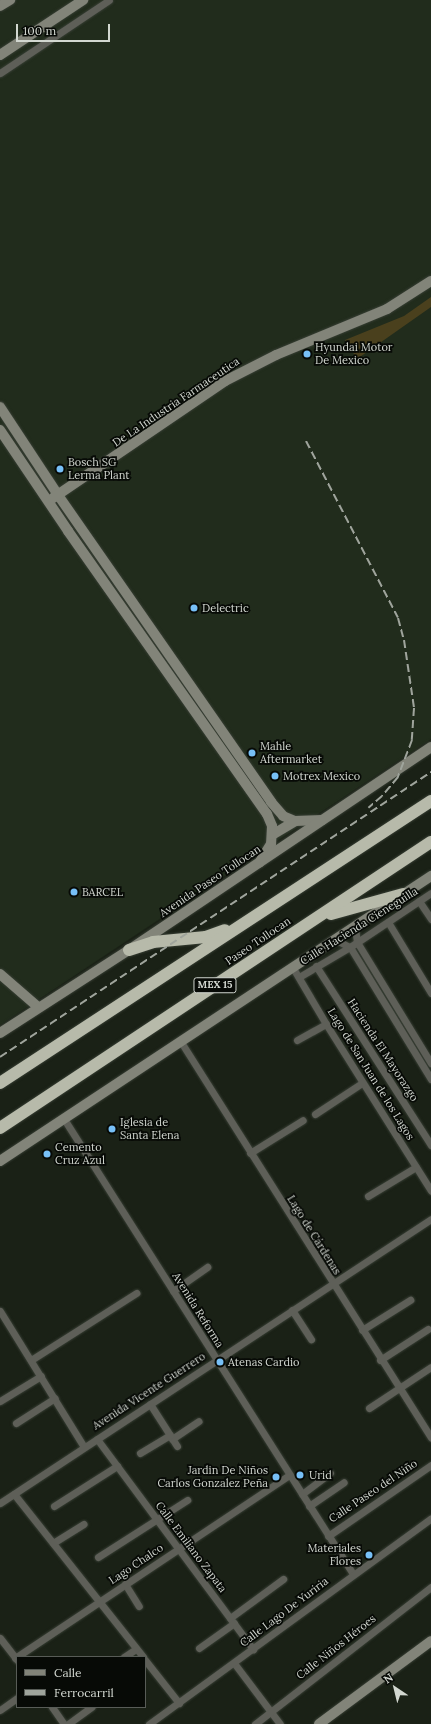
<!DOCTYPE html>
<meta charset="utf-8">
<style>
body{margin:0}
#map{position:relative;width:431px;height:1724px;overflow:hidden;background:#1a2116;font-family:Lora,serif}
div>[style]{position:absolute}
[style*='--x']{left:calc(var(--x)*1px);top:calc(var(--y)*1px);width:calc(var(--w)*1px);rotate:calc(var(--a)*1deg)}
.built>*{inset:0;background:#212c1c}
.green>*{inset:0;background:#4a401d}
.roads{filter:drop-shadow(0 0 1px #373e34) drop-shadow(0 0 1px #373e34)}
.street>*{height:7px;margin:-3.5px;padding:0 3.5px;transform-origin:3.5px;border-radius:3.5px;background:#5e5f58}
.secondary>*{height:10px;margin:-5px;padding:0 5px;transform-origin:5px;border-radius:5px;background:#828479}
.highway>*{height:12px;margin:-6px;padding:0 6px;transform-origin:6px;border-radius:6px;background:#b7baaa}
.rail>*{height:2px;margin-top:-1px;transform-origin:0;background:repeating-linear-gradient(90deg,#9fa49c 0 8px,transparent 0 12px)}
.dots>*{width:11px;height:11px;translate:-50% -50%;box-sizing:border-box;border:2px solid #070a06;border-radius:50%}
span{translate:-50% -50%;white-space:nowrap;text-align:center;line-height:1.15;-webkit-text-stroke:3.5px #070a06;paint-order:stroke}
.shield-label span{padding:1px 3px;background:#070a06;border:1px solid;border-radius:3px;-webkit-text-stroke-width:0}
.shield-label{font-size:10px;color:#d2d7d0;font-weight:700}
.poi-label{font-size:11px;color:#d2d7d0}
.left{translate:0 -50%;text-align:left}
.right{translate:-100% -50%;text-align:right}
.street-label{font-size:11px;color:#d2d7d0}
.legend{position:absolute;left:16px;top:1656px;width:130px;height:52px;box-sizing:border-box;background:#070a06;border:1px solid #585c57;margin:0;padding:5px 7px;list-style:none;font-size:12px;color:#d2d7d0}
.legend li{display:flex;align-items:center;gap:8px;height:20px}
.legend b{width:20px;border:1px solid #585c57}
.north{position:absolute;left:375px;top:1668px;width:40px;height:40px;-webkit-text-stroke:3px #070a06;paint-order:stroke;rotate:325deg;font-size:11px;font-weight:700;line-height:16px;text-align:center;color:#d2d7d0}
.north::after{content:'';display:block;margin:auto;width:14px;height:18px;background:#d2d7d0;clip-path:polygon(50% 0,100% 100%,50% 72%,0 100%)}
.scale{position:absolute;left:16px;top:24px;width:94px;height:18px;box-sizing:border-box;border:2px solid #d2d7d0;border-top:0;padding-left:5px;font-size:12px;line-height:14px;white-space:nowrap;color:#d2d7d0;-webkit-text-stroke:3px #070a06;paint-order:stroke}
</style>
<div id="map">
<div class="built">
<i style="clip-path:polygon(0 0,431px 0,431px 739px,0 1025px)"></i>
</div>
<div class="green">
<i style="clip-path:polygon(431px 297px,431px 307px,357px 359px,345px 340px,404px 316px)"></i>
</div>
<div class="roads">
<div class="street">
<i style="--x:0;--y:73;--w:131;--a:-33.8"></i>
<i style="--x:419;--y:901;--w:22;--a:56"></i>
<i style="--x:388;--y:922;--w:83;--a:58.8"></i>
<i style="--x:355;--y:928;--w:14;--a:82"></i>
<i style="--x:357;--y:942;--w:142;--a:58.6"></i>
<i style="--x:336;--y:940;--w:16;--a:27"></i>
<i style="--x:350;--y:947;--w:155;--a:58.5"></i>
<i style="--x:316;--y:966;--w:213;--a:57.3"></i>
<i style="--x:293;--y:968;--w:65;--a:59.5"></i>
<i style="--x:326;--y:1024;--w:197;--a:57.8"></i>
<i style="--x:299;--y:977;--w:59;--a:-30.5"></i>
<i style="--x:350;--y:947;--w:97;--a:-33.7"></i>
<i style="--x:297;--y:1040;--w:33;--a:-29"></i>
<i style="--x:181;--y:1042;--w:468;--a:57.7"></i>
<i style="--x:315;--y:1114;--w:56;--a:-33.4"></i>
<i style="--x:64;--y:1119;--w:539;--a:57.58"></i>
<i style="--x:250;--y:1153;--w:62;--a:-31.9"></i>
<i style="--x:368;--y:1196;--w:56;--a:-31.1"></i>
<i style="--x:173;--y:1291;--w:42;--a:-35.2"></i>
<i style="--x:292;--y:1310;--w:35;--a:57"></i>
<i style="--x:0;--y:1311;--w:160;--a:58.3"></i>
<i style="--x:362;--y:1330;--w:57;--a:-32"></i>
<i style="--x:31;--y:1360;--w:125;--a:-32.5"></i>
<i style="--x:380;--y:1360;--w:57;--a:-32.9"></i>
<i style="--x:0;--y:1401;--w:48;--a:-31.4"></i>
<i style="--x:150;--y:1404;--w:50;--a:57.3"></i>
<i style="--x:369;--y:1408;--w:74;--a:-33.5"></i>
<i style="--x:16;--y:1423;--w:46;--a:-32.7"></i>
<i style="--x:97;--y:1439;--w:262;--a:53.4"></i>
<i style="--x:172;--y:1439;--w:32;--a:-34"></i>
<i style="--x:140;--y:1453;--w:35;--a:-31"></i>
<i style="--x:14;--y:1494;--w:208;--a:51.6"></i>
<i style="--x:302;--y:1494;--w:35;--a:-37"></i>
<i style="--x:0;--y:1503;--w:516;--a:-33.38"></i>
<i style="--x:54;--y:1506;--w:75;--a:-32.4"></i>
<i style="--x:309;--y:1506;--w:42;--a:-34.4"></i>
<i style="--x:328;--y:1536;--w:125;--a:-34.6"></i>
<i style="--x:53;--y:1543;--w:36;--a:-32"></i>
<i style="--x:98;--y:1557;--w:106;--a:-32.6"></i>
<i style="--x:125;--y:1584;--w:26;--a:58"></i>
<i style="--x:230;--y:1618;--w:66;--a:-36.3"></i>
<i style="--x:0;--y:1638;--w:28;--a:52"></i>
<i style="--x:199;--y:1648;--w:43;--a:-35.5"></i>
<i style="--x:124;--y:1657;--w:14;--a:-34"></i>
<i style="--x:15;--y:1658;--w:329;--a:-33.7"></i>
<i style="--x:145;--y:1660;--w:55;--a:51.7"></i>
<i style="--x:234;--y:1663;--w:76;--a:53"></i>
<i style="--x:52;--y:1707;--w:21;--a:55"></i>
<i style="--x:0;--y:1710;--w:21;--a:-35"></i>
<i style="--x:68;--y:1724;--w:29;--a:-36"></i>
<i style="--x:149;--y:1724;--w:349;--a:-36.1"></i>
<i style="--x:255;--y:1724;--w:223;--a:-37.9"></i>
</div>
<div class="secondary">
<i style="--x:0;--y:6;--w:12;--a:-31"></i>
<i style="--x:0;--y:55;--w:100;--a:-33.5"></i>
<i style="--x:0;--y:407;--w:105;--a:56.6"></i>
<i style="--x:58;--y:495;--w:374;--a:55.2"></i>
<i style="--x:271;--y:802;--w:18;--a:49"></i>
<i style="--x:283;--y:816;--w:13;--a:23"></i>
<i style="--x:295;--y:821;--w:27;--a:-2"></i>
<i style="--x:0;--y:430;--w:122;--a:56"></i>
<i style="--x:68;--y:531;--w:346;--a:54.9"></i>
<i style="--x:267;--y:814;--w:13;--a:67"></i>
<i style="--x:272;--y:826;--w:18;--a:93"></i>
<i style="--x:271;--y:844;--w:22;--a:122"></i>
<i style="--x:53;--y:498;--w:208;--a:-34.2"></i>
<i style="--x:225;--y:381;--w:57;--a:-27"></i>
<i style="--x:276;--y:355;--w:120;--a:-22.5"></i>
<i style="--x:387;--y:309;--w:52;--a:-32.5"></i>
<i style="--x:272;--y:835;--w:27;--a:-31"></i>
<i style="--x:0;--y:974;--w:50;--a:41"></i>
<i style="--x:0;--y:1033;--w:153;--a:-32.8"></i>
<i style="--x:129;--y:950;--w:364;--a:-33.9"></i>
<i style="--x:0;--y:1161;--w:517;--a:-33.47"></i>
<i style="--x:319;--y:1724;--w:139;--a:-36.5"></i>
</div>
<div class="highway">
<i style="--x:331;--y:914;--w:75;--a:-15.5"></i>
<i style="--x:129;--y:950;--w:25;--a:-18"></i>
<i style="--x:153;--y:942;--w:53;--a:-5.4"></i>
<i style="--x:206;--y:937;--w:20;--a:-20"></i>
<i style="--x:0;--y:1083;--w:515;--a:-33.2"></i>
<i style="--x:0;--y:1128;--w:517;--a:-33.57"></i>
</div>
</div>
<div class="rail">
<i style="--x:306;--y:441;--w:199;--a:62.5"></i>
<i style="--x:398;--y:618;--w:23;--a:75"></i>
<i style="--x:404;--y:640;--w:69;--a:81.6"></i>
<i style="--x:414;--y:708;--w:32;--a:94"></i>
<i style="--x:412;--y:740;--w:40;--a:111"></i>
<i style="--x:398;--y:777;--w:25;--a:130"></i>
<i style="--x:382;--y:796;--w:18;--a:139"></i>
<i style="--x:0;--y:1057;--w:517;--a:-33.47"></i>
</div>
<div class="dots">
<i style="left:307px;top:354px;background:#77c0f7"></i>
<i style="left:60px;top:469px;background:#77c0f7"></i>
<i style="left:194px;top:608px;background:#77c0f7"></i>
<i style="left:252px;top:753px;background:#77c0f7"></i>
<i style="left:275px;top:776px;background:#77c0f7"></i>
<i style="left:74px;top:892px;background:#77c0f7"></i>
<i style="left:112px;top:1129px;background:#77c0f7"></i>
<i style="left:47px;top:1154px;background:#77c0f7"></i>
<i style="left:220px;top:1362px;background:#77c0f7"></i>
<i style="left:300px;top:1475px;background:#77c0f7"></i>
<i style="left:276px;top:1477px;background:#77c0f7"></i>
<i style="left:369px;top:1555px;background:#77c0f7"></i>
</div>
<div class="shield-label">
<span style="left:215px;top:985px">MEX 15</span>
</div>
<div class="poi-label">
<span class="left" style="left:315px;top:354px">Hyundai Motor<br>De Mexico</span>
<span class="left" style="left:68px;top:469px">Bosch SG<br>Lerma Plant</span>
<span class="left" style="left:202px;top:608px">Delectric</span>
<span class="left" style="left:260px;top:753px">Mahle<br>Aftermarket</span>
<span class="left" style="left:283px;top:776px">Motrex Mexico</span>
<span class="left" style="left:82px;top:892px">BARCEL</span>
<span class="left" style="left:120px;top:1129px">Iglesia de<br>Santa Elena</span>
<span class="left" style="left:55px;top:1154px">Cemento<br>Cruz Azul</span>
<span class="left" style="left:228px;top:1362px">Atenas Cardio</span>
<span class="right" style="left:268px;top:1477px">Jardin De Niños<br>Carlos Gonzalez Peña</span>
<span class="left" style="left:309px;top:1475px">Urid</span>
<span class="right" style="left:361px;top:1555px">Materiales<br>Flores</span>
</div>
<div class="street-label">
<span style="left:176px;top:402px;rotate:-34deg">De La Industria Farmaceutica</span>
<span style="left:210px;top:881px;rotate:-34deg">Avenida Paseo Tollocan</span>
<span style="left:359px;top:926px;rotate:-32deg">Calle Hacienda Cieneguilla</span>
<span style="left:258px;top:941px;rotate:-34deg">Paseo Tollocan</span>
<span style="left:383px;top:1050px;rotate:57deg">Hacienda El Mayorazgo</span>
<span style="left:371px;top:1074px;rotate:58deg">Lago de San Juan de los Lagos</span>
<span style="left:314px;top:1235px;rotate:58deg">Lago de Cárdenas</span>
<span style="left:198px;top:1310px;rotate:58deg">Avenida Reforma</span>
<span style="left:149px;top:1391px;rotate:-33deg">Avenida Vicente Guerrero</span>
<span style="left:373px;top:1491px;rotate:-34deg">Calle Paseo del Niño</span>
<span style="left:191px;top:1547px;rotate:53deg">Calle Emiliano Zapata</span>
<span style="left:136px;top:1564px;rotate:-34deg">Lago Chalco</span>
<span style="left:284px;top:1612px;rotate:-37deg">Calle Lago De Yuriria</span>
<span style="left:336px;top:1647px;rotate:-38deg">Calle Niños Héroes</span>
</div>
<ul class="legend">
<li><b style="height:5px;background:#828479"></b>Calle</li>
<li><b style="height:5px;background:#9fa49c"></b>Ferrocarril</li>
</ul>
<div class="north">N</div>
<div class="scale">100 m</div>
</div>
